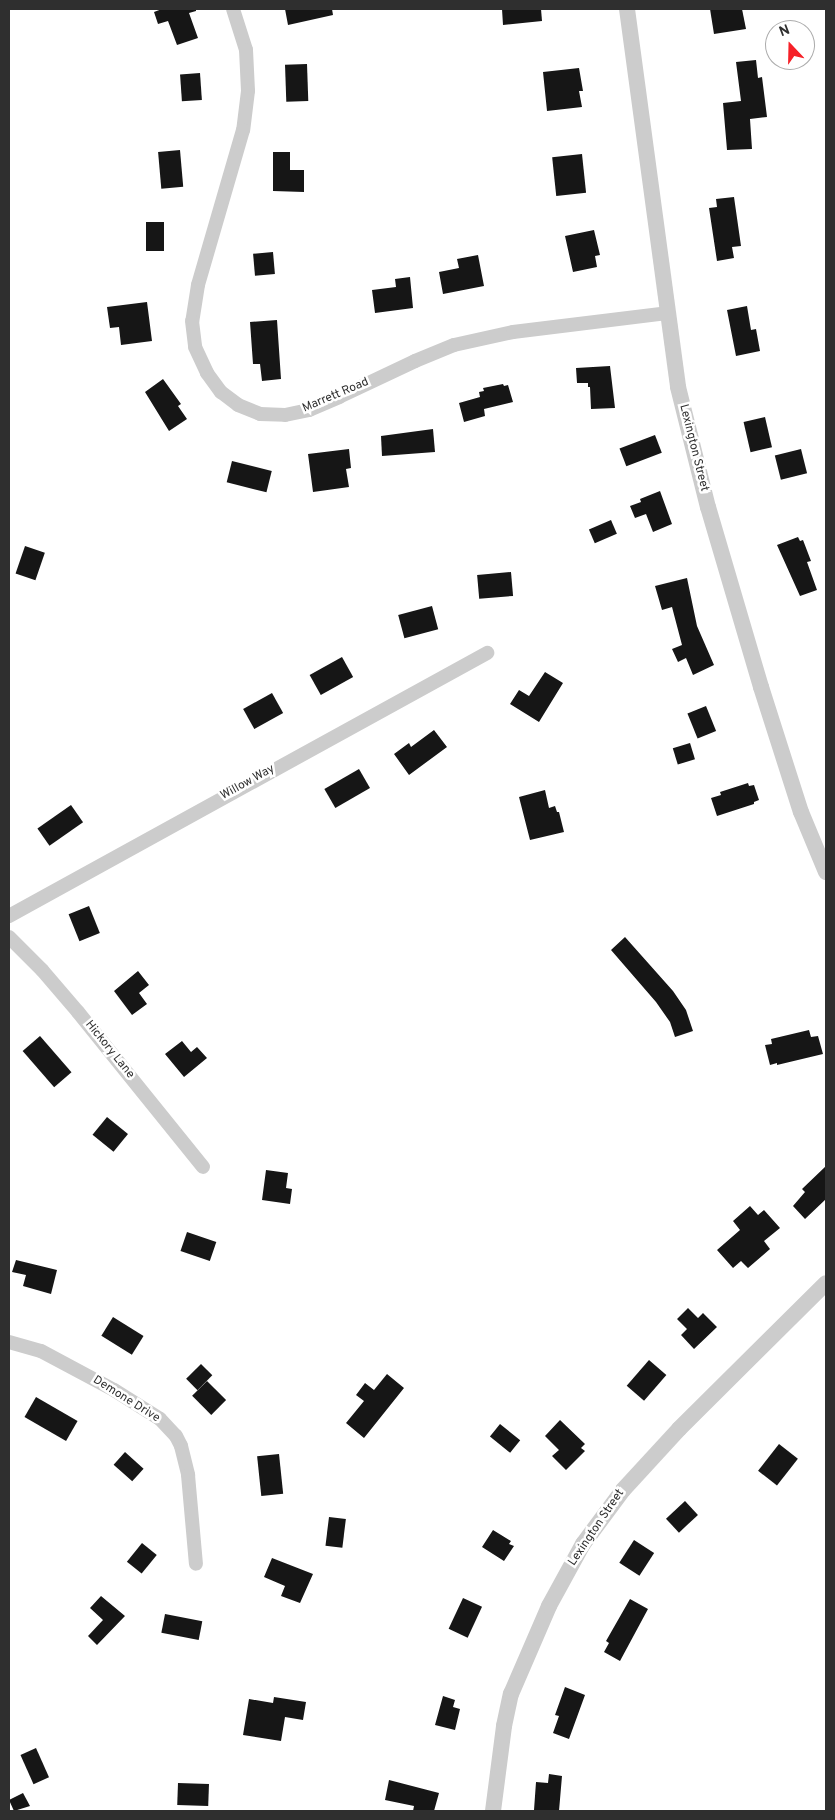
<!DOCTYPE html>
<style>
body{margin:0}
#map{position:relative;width:835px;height:1820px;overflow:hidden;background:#fff;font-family:Overpass,sans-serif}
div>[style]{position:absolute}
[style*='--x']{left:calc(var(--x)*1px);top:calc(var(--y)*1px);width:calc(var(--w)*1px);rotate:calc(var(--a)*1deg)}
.building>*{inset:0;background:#161616;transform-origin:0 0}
.minor>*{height:14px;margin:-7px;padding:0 7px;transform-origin:7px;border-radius:7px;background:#ccc}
.tertiary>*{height:16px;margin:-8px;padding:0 8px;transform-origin:8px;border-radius:8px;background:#ccc}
span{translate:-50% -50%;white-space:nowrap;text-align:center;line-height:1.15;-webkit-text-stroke:5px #fff;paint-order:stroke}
.street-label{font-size:12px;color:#2f2f2f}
.frame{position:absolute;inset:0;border:10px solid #2f2f2f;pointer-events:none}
.north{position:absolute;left:765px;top:20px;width:50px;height:50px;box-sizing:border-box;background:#fff;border:1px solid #acacac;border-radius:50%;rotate:339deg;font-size:14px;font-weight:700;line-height:20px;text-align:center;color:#2f2f2f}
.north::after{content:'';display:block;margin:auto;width:18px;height:22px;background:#f62128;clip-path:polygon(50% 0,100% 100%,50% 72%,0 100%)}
</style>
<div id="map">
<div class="building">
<i style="clip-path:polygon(162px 9px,196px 9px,196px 11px,189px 13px,198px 38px,177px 45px,168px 21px,158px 24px,154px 12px)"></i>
<i style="clip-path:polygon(285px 9px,332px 9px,333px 15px,288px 25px)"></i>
<i style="clip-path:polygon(502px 9px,541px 9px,542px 21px,503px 25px)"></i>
<i style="clip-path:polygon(710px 9px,742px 9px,746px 29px,714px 34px)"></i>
<i style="clip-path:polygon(756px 60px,758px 78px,762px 77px,767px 117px,750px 119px,752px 149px,727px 150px,723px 103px,741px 101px,736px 62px)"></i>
<i style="left:307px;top:64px;width:37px;height:22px;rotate:88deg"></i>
<i style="clip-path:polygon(579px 68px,583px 91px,579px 91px,582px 107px,547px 111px,543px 72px)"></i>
<i style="left:200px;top:73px;width:27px;height:20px;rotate:86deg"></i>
<i style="left:180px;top:150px;width:37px;height:22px;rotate:85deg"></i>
<i style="clip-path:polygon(273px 152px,290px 152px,290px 170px,304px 170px,304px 192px,273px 191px)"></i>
<i style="left:582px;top:154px;width:39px;height:30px;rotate:84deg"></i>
<i style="clip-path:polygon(734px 197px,741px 246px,732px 247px,734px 258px,717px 261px,709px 208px,717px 207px,716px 199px)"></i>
<i style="left:146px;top:222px;width:18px;height:29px"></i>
<i style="clip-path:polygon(594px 230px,600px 255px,595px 256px,597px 267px,573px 272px,565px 236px)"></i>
<i style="left:273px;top:252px;width:22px;height:20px;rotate:85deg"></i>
<i style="clip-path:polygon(478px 255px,484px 286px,443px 294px,439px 272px,459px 268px,457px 259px)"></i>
<i style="clip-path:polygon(410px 277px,413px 308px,375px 313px,372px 290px,396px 287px,395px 279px)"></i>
<i style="clip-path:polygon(147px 302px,152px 341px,121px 345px,119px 327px,110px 328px,107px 307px)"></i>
<i style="clip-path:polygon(747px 306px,751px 330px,756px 329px,760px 351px,736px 356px,727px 310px)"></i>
<i style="clip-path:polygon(277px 320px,281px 379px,262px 381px,260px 364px,253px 364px,250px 322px)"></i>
<i style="clip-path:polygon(610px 366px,615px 408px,591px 409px,590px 387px,588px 387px,588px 383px,577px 383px,576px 368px)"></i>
<i style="clip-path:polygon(163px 379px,181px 404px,178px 406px,187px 419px,169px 431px,145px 392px)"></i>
<i style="clip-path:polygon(503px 384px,504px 386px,508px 385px,513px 402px,484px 409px,485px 416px,464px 422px,459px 403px,480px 397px,479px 392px,484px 391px,483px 388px)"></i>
<i style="left:765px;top:417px;width:31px;height:22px;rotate:77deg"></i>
<i style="clip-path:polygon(433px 429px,435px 452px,382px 456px,381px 436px)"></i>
<i style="left:655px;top:435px;width:19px;height:38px;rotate:69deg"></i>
<i style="clip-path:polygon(349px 449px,351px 468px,346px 469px,349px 487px,313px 492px,308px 454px)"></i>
<i style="left:801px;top:449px;width:25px;height:27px;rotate:76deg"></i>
<i style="left:232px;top:461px;width:41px;height:22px;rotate:14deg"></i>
<i style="clip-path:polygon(660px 491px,672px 524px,653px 532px,646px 514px,635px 518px,630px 506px,641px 502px,640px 499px)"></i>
<i style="left:611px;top:520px;width:15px;height:24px;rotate:67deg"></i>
<i style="clip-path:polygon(798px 537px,800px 541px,803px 540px,811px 561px,807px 562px,817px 590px,800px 596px,777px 545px)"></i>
<i style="left:25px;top:546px;width:21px;height:29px;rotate:19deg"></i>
<i style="left:511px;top:572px;width:24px;height:34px;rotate:85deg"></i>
<i style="clip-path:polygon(687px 578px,697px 626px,714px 665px,693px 675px,686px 658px,678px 662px,672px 649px,682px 645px,672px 607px,662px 610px,655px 586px)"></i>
<i style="left:432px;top:606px;width:24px;height:35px;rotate:75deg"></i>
<i style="left:342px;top:657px;width:23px;height:37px;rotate:61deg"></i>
<i style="clip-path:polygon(545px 672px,563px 683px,539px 722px,510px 704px,519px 690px,529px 696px)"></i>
<i style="left:272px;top:693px;width:23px;height:33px;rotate:61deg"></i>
<i style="left:706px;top:706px;width:27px;height:20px;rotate:68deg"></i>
<i style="clip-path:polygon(434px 730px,447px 747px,409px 775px,394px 754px,409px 743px,411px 747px)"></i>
<i style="left:690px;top:743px;width:17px;height:18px;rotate:73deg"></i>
<i style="left:359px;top:769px;width:22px;height:40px;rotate:60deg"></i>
<i style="clip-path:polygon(748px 783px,749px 786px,754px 785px,759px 800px,754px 802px,754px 804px,717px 816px,711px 798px,721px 795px,720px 792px)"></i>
<i style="clip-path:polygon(545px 790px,549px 808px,555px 806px,557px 812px,559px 812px,564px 832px,530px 840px,519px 797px)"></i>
<i style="left:71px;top:805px;width:21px;height:41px;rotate:55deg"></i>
<i style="left:89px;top:906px;width:29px;height:22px;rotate:68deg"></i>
<i style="clip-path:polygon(625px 937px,673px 991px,686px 1010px,693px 1031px,675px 1037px,670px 1022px,656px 1002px,611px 950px)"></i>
<i style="clip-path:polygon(138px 971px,149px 985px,139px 993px,147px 1004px,132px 1015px,114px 991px)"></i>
<i style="clip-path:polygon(809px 1030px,811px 1037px,818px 1036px,823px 1054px,777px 1065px,777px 1063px,770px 1065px,765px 1045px,772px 1044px,771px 1039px)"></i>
<i style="left:40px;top:1036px;width:48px;height:23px;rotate:49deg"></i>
<i style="clip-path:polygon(182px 1041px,191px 1052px,197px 1047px,207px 1058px,184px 1077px,165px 1054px)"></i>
<i style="left:107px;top:1117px;width:27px;height:23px;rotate:39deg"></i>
<i style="clip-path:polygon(826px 1166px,826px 1199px,805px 1219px,793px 1206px,805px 1192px,802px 1189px)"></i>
<i style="clip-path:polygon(266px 1170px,288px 1173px,286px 1188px,292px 1189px,290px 1204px,262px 1200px)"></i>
<i style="clip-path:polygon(750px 1206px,758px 1215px,764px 1210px,780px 1228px,764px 1241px,770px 1249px,748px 1268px,741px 1261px,733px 1268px,717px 1250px,740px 1230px,733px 1221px)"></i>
<i style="left:187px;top:1232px;width:31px;height:20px;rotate:19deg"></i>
<i style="clip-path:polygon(16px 1260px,57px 1270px,51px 1294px,23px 1286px,26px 1275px,12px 1272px)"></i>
<i style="clip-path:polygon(688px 1308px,698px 1318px,703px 1313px,717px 1327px,694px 1349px,681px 1335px,687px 1329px,677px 1319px)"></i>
<i style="left:113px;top:1317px;width:36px;height:22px;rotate:32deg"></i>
<i style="left:649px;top:1360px;width:23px;height:34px;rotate:41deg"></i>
<i style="left:201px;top:1364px;width:16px;height:21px;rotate:45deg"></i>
<i style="clip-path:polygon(387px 1374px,404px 1388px,364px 1438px,346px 1423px,364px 1401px,356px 1395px,365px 1383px,374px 1390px)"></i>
<i style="left:207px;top:1381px;width:27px;height:21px;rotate:45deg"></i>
<i style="left:36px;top:1397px;width:48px;height:23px;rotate:30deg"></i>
<i style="clip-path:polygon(560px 1420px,585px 1444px,581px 1448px,585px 1451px,566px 1470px,552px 1456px,559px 1450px,545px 1436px)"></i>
<i style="left:500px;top:1424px;width:26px;height:16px;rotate:39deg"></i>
<i style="left:779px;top:1444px;width:24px;height:34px;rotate:38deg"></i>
<i style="left:125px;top:1452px;width:25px;height:17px;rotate:42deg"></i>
<i style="left:279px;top:1454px;width:40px;height:22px;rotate:84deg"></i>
<i style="left:685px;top:1501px;width:19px;height:26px;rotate:47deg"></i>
<i style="left:329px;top:1517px;width:17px;height:29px;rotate:7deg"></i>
<i style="clip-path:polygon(493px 1530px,511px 1541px,509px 1544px,514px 1546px,504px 1561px,482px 1547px)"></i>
<i style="left:634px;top:1540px;width:24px;height:27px;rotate:33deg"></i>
<i style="left:142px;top:1543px;width:19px;height:24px;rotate:39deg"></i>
<i style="clip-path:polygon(272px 1558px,313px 1574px,300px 1603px,281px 1596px,285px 1586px,264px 1577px)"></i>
<i style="clip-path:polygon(101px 1596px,125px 1616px,97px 1645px,88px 1636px,103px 1620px,90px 1608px)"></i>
<i style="left:463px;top:1598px;width:21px;height:34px;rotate:25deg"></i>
<i style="clip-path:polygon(630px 1599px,648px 1609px,620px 1661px,604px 1652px,609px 1643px,606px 1641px)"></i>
<i style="left:165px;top:1614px;width:38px;height:19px;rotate:11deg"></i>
<i style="clip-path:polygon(565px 1687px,585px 1695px,569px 1739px,553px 1733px,559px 1716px,555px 1715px)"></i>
<i style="clip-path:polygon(443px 1696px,455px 1700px,453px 1707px,460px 1709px,455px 1730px,435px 1725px)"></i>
<i style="clip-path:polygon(274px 1697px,306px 1702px,303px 1720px,285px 1717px,281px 1741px,243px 1735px,249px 1699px,273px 1703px)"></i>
<i style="left:36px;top:1748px;width:32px;height:17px;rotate:66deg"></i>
<i style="clip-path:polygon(549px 1774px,562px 1776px,559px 1811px,534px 1810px,536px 1782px,548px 1783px)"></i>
<i style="clip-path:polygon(389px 1780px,439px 1793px,434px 1811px,413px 1811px,414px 1806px,385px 1800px)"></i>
<i style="left:178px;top:1783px;width:31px;height:22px;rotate:2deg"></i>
<i style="clip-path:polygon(23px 1793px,30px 1806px,14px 1811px,9px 1800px)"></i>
</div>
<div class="minor">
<i style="--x:233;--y:9;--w:43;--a:72.4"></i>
<i style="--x:246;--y:50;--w:41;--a:87.2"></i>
<i style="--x:248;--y:91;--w:39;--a:97"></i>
<i style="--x:243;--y:130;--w:161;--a:106.2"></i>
<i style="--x:198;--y:285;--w:36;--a:99"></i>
<i style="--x:192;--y:321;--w:26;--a:83"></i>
<i style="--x:195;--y:347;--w:29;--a:65"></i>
<i style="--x:207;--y:373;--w:24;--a:54"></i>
<i style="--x:221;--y:392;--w:21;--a:37"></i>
<i style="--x:238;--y:405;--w:24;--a:22"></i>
<i style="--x:260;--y:414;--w:25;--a:2"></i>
<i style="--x:285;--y:415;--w:25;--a:-12"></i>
<i style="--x:309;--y:410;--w:33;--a:-23"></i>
<i style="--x:339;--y:397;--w:84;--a:-25.3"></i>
<i style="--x:415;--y:361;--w:42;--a:-22.3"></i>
<i style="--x:454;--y:345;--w:60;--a:-12.4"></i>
<i style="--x:513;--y:332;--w:155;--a:-7"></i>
<i style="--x:9;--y:916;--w:546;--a:-28.82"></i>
<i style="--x:9;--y:937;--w:47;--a:45"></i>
<i style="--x:42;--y:970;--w:55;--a:49.4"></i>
<i style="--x:78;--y:1012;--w:199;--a:51.1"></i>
<i style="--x:9;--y:1342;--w:33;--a:16"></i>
<i style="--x:41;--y:1351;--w:83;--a:28.1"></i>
<i style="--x:114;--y:1390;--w:54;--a:32.2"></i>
<i style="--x:160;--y:1419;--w:23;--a:47"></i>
<i style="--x:176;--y:1436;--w:11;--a:63"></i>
<i style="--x:181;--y:1446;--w:30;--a:76"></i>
<i style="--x:188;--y:1475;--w:89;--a:84.9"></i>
</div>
<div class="tertiary">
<i style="--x:627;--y:9;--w:381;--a:82.3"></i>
<i style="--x:678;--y:387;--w:124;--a:76"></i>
<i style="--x:708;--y:507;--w:188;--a:73.6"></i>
<i style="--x:761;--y:687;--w:131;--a:72.3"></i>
<i style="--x:801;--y:812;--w:65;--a:67.4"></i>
<i style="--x:493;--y:1811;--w:86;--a:-82.6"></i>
<i style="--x:504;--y:1726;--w:33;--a:-78"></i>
<i style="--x:511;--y:1694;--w:96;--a:-66.6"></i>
<i style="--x:549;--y:1606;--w:71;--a:-61.3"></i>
<i style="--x:583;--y:1544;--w:67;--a:-53.5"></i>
<i style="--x:623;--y:1490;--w:83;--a:-47.4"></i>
<i style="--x:679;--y:1429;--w:207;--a:-44.8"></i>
</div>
<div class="street-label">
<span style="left:336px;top:396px;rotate:-23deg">Marrett Road</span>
<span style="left:693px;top:448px;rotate:76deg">Lexington Street</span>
<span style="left:248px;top:783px;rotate:-29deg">Willow Way</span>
<span style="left:109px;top:1050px;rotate:51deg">Hickory Lane</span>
<span style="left:126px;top:1400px;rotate:32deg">Demone Drive</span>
<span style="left:597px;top:1528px;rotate:-56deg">Lexington Street</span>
</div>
<div class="frame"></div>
<div class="north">N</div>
</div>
